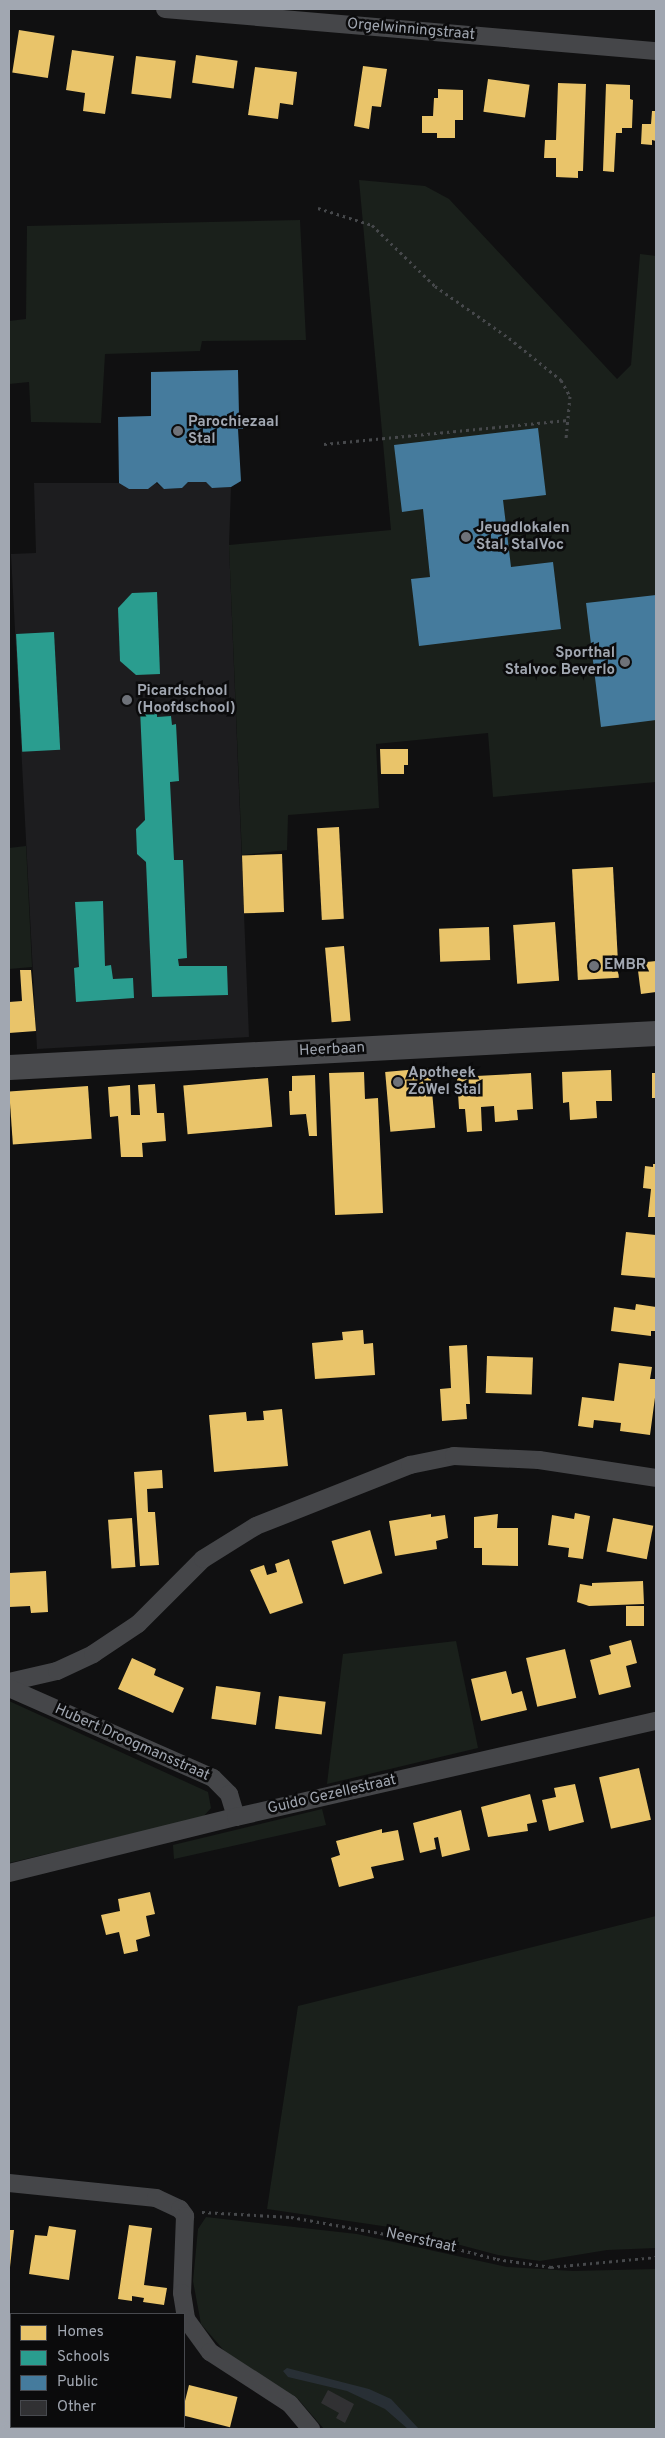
<!DOCTYPE html>
<style>
body{margin:0}
#map{position:relative;width:665px;height:2438px;overflow:hidden;background:#101011;font-family:Overpass,sans-serif}
div>[style]{position:absolute}
[style*='--x']{left:calc(var(--x)*1px);top:calc(var(--y)*1px);width:calc(var(--w)*1px);rotate:calc(var(--a)*1deg)}
.built>*{inset:0;background:#1d1d1f}
.green>*{inset:0;background:#1a201b}
.water>*{inset:0;background:#282f35}
.homes>*{inset:0;background:#e9c46a;transform-origin:0 0}
.schools>*{inset:0;background:#2a9d8f;transform-origin:0 0}
.public>*{inset:0;background:#457b9d}
.building>*{inset:0;background:#313133}
.path>*{height:3px;margin-top:-1.5px;transform-origin:0;background:repeating-linear-gradient(90deg,#46484b 0 2.5px,transparent 0 6.5px)}
.street>*{height:18px;margin:-9px;padding:0 9px;transform-origin:9px;border-radius:9px;background:#454649}
.secondary>*{height:25px;margin:-12.5px;padding:0 12.5px;transform-origin:12.5px;border-radius:12.5px;background:#494a4d}
.dots>*{width:14px;height:14px;translate:-50% -50%;box-sizing:border-box;border:2px solid #0b0b0c;border-radius:50%}
span{translate:-50% -50%;white-space:nowrap;text-align:center;line-height:1.15;-webkit-text-stroke:5px #0b0b0c;paint-order:stroke}
.street-label{font-size:15px;color:#a1a7b1}
.poi-label{font-size:15px;color:#a1a7b1;font-weight:700}
.left{translate:0 -50%;text-align:left}
.right{translate:-100% -50%;text-align:right}
.frame{position:absolute;inset:0;border:10px solid #a1a7b1;pointer-events:none}
.legend{position:absolute;left:10px;top:2313px;width:175px;height:115px;box-sizing:border-box;background:#0b0b0c;border:1px solid #47494e;margin:0;padding:6px 9px;list-style:none;font-size:15px;color:#a1a7b1}
.legend li{display:flex;align-items:center;gap:10px;height:25px}
.legend b{width:25px;border:1px solid #47494e}
</style>
<div id="map">
<div class="built">
<i style="clip-path:polygon(155px 482px,164px 489px,182px 488px,188px 482px,206px 482px,212px 488px,231px 487px,229px 545px,249px 1037px,37px 1049px,11px 554px,36px 553px,34px 483px,123px 483px,129px 489px,148px 489px)"></i>
</div>
<div class="green">
<i style="clip-path:polygon(359px 180px,425px 186px,449px 199px,617px 379px,631px 365px,640px 254px,656px 256px,656px 782px,493px 797px,488px 733px,376px 744px,379px 808px,288px 815px,287px 850px,242px 855px,229px 545px,391px 530px)"></i>
<i style="clip-path:polygon(300px 220px,306px 340px,202px 341px,200px 351px,105px 354px,101px 423px,31px 422px,29px 382px,9px 384px,9px 321px,26px 319px,27px 226px)"></i>
<i style="clip-path:polygon(26px 846px,32px 967px,9px 969px,9px 848px)"></i>
<i style="clip-path:polygon(456px 1641px,478px 1748px,327px 1784px,343px 1654px)"></i>
<i style="clip-path:polygon(9px 1701px,208px 1792px,211px 1808px,203px 1817px,9px 1863px)"></i>
<i style="clip-path:polygon(322px 1809px,326px 1825px,174px 1859px,173px 1845px)"></i>
<i style="clip-path:polygon(656px 1916px,656px 2248px,607px 2250px,540px 2261px,498px 2255px,396px 2228px,267px 2209px,298px 2006px)"></i>
<i style="clip-path:polygon(206px 2217px,357px 2234px,507px 2267px,573px 2271px,656px 2269px,656px 2429px,324px 2429px,298px 2399px,227px 2354px,201px 2324px,193px 2281px,198px 2229px)"></i>
<i style="clip-path:polygon(9px 2358px,11px 2427px,130px 2427px,129px 2429px,9px 2429px)"></i>
</div>
<div class="water">
<i style="clip-path:polygon(287px 2368px,369px 2389px,391px 2399px,419px 2429px,408px 2429px,385px 2409px,347px 2391px,288px 2377px,283px 2371px)"></i>
</div>
<div class="homes">
<i style="left:19px;top:30px;width:36px;height:43px;rotate:9deg"></i>
<i style="clip-path:polygon(72px 50px,114px 56px,105px 114px,83px 111px,85px 93px,66px 90px)"></i>
<i style="left:196px;top:55px;width:42px;height:28px;rotate:8deg"></i>
<i style="left:136px;top:56px;width:40px;height:38px;rotate:7deg"></i>
<i style="clip-path:polygon(363px 66px,387px 69px,381px 107px,372px 106px,369px 129px,354px 126px)"></i>
<i style="clip-path:polygon(255px 67px,297px 72px,293px 105px,280px 103px,278px 119px,248px 115px)"></i>
<i style="left:488px;top:79px;width:42px;height:33px;rotate:8deg"></i>
<i style="clip-path:polygon(558px 83px,586px 84px,583px 171px,578px 171px,578px 178px,556px 177px,556px 158px,544px 158px,545px 140px,556px 140px)"></i>
<i style="clip-path:polygon(606px 84px,630px 85px,630px 99px,633px 100px,632px 128px,622px 128px,622px 133px,616px 133px,614px 172px,603px 171px)"></i>
<i style="clip-path:polygon(438px 89px,463px 90px,463px 120px,455px 120px,455px 138px,437px 138px,437px 133px,422px 133px,422px 116px,433px 116px,434px 98px,438px 98px)"></i>
<i style="clip-path:polygon(652px 111px,656px 111px,656px 141px,652px 140px,652px 145px,641px 144px,642px 124px,651px 124px)"></i>
<i style="clip-path:polygon(380px 749px,408px 749px,408px 765px,404px 765px,404px 774px,381px 774px)"></i>
<i style="left:339px;top:827px;width:92px;height:22px;rotate:87deg"></i>
<i style="left:282px;top:854px;width:58px;height:40px;rotate:88deg"></i>
<i style="left:613px;top:867px;width:111px;height:41px;rotate:87deg"></i>
<i style="left:555px;top:922px;width:59px;height:42px;rotate:86deg"></i>
<i style="left:489px;top:927px;width:33px;height:50px;rotate:88deg"></i>
<i style="left:344px;top:946px;width:75px;height:19px;rotate:85deg"></i>
<i style="clip-path:polygon(656px 961px,656px 992px,641px 994px,637px 963px)"></i>
<i style="clip-path:polygon(20px 970px,31px 970px,36px 1031px,9px 1033px,9px 1002px,22px 1001px)"></i>
<i style="left:430px;top:1068px;width:60px;height:45px;rotate:85deg"></i>
<i style="clip-path:polygon(611px 1070px,612px 1101px,596px 1101px,597px 1118px,570px 1120px,569px 1102px,563px 1103px,562px 1072px)"></i>
<i style="clip-path:polygon(364px 1072px,365px 1099px,378px 1098px,383px 1213px,335px 1215px,329px 1073px)"></i>
<i style="clip-path:polygon(531px 1073px,533px 1109px,517px 1110px,518px 1120px,495px 1122px,494px 1106px,481px 1107px,482px 1131px,467px 1132px,465px 1109px,459px 1109px,457px 1077px)"></i>
<i style="left:652px;top:1073px;width:4px;height:25px"></i>
<i style="clip-path:polygon(315px 1075px,317px 1136px,309px 1136px,306px 1114px,290px 1115px,289px 1091px,292px 1091px,292px 1076px)"></i>
<i style="left:268px;top:1078px;width:49px;height:85px;rotate:85deg"></i>
<i style="clip-path:polygon(155px 1084px,157px 1113px,164px 1113px,166px 1141px,142px 1143px,143px 1157px,121px 1157px,118px 1116px,110px 1117px,108px 1087px,130px 1085px,131px 1115px,140px 1115px,138px 1085px)"></i>
<i style="left:88px;top:1086px;width:53px;height:79px;rotate:86deg"></i>
<i style="clip-path:polygon(653px 1164px,656px 1164px,656px 1217px,648px 1217px,651px 1189px,643px 1188px,645px 1166px,653px 1167px)"></i>
<i style="clip-path:polygon(626px 1232px,656px 1235px,656px 1278px,621px 1275px)"></i>
<i style="clip-path:polygon(636px 1304px,656px 1307px,656px 1331px,651px 1331px,651px 1336px,611px 1331px,614px 1307px,635px 1310px)"></i>
<i style="clip-path:polygon(363px 1330px,364px 1344px,373px 1343px,375px 1375px,315px 1379px,312px 1343px,343px 1340px,342px 1332px)"></i>
<i style="clip-path:polygon(467px 1345px,470px 1404px,466px 1404px,467px 1419px,442px 1421px,440px 1389px,451px 1388px,449px 1346px)"></i>
<i style="left:487px;top:1356px;width:46px;height:37px;rotate:2deg"></i>
<i style="clip-path:polygon(619px 1363px,652px 1367px,650px 1379px,656px 1379px,656px 1390px,650px 1435px,620px 1431px,621px 1423px,594px 1420px,593px 1428px,578px 1426px,582px 1397px,614px 1401px)"></i>
<i style="clip-path:polygon(282px 1409px,288px 1466px,214px 1472px,209px 1415px,246px 1412px,247px 1421px,264px 1420px,263px 1411px)"></i>
<i style="clip-path:polygon(162px 1470px,163px 1488px,147px 1489px,148px 1512px,155px 1512px,159px 1565px,140px 1566px,134px 1472px)"></i>
<i style="clip-path:polygon(575px 1513px,590px 1516px,583px 1559px,568px 1557px,569px 1548px,548px 1545px,552px 1515px,574px 1519px)"></i>
<i style="clip-path:polygon(431px 1514px,431px 1517px,445px 1515px,448px 1538px,436px 1541px,437px 1549px,395px 1556px,389px 1521px)"></i>
<i style="clip-path:polygon(498px 1514px,497px 1528px,518px 1528px,518px 1566px,482px 1565px,482px 1548px,474px 1548px,474px 1517px)"></i>
<i style="left:132px;top:1518px;width:49px;height:24px;rotate:86deg"></i>
<i style="left:613px;top:1518px;width:41px;height:34px;rotate:11deg"></i>
<i style="left:370px;top:1530px;width:45px;height:40px;rotate:74deg"></i>
<i style="clip-path:polygon(289px 1559px,303px 1603px,270px 1614px,250px 1570px,264px 1565px,267px 1575px,277px 1572px,275px 1564px)"></i>
<i style="clip-path:polygon(46px 1571px,48px 1612px,31px 1613px,30px 1606px,9px 1607px,9px 1573px)"></i>
<i style="clip-path:polygon(643px 1581px,644px 1604px,589px 1606px,577px 1602px,580px 1584px,592px 1586px,592px 1583px)"></i>
<i style="left:626px;top:1606px;width:18px;height:20px"></i>
<i style="clip-path:polygon(631px 1640px,637px 1663px,626px 1666px,631px 1687px,599px 1695px,590px 1660px,611px 1654px,609px 1646px)"></i>
<i style="left:565px;top:1649px;width:50px;height:40px;rotate:77deg"></i>
<i style="clip-path:polygon(132px 1658px,156px 1669px,154px 1675px,184px 1688px,173px 1713px,118px 1689px)"></i>
<i style="clip-path:polygon(506px 1671px,512px 1694px,522px 1691px,527px 1710px,481px 1721px,471px 1679px)"></i>
<i style="left:216px;top:1686px;width:45px;height:33px;rotate:8deg"></i>
<i style="left:279px;top:1696px;width:47px;height:33px;rotate:7deg"></i>
<i style="left:639px;top:1768px;width:53px;height:41px;rotate:77deg"></i>
<i style="clip-path:polygon(575px 1784px,584px 1822px,549px 1831px,542px 1800px,556px 1797px,554px 1788px)"></i>
<i style="clip-path:polygon(530px 1794px,537px 1822px,527px 1824px,528px 1831px,488px 1837px,481px 1807px)"></i>
<i style="clip-path:polygon(461px 1810px,470px 1850px,442px 1857px,438px 1837px,434px 1838px,436px 1849px,420px 1853px,413px 1823px)"></i>
<i style="clip-path:polygon(382px 1829px,382px 1833px,398px 1830px,404px 1860px,371px 1867px,374px 1878px,339px 1887px,331px 1858px,340px 1855px,336px 1841px)"></i>
<i style="clip-path:polygon(150px 1892px,155px 1914px,146px 1916px,150px 1936px,136px 1940px,138px 1951px,124px 1954px,119px 1932px,106px 1935px,101px 1915px,120px 1911px,118px 1899px)"></i>
<i style="clip-path:polygon(129px 2225px,152px 2228px,144px 2285px,167px 2288px,164px 2305px,143px 2302px,144px 2298px,132px 2296px,132px 2301px,118px 2299px)"></i>
<i style="clip-path:polygon(49px 2226px,76px 2230px,69px 2280px,29px 2274px,35px 2235px,47px 2236px)"></i>
<i style="clip-path:polygon(9px 2230px,14px 2230px,10px 2267px,9px 2267px)"></i>
<i style="left:189px;top:2385px;width:50px;height:31px;rotate:14deg"></i>
</div>
<div class="schools">
<i style="clip-path:polygon(157px 592px,160px 674px,136px 675px,120px 661px,118px 608px,132px 593px)"></i>
<i style="left:54px;top:632px;width:118px;height:38px;rotate:87deg"></i>
<i style="clip-path:polygon(157px 708px,157px 717px,171px 716px,172px 725px,176px 724px,179px 781px,170px 782px,174px 860px,183px 860px,187px 958px,178px 959px,179px 966px,227px 966px,228px 995px,152px 997px,146px 862px,137px 854px,136px 829px,145px 820px,140px 709px)"></i>
<i style="clip-path:polygon(103px 901px,105px 966px,111px 965px,113px 979px,133px 978px,134px 998px,76px 1002px,74px 968px,79px 967px,75px 902px)"></i>
</div>
<div class="public">
<i style="clip-path:polygon(238px 370px,239px 415px,243px 416px,243px 429px,238px 429px,241px 481px,231px 487px,212px 488px,206px 482px,188px 482px,182px 488px,164px 489px,157px 482px,148px 489px,129px 489px,119px 483px,118px 417px,151px 416px,151px 372px)"></i>
<i style="clip-path:polygon(538px 428px,546px 495px,503px 500px,511px 567px,553px 562px,561px 629px,419px 646px,411px 579px,430px 577px,423px 509px,402px 512px,394px 445px)"></i>
<i style="clip-path:polygon(656px 595px,656px 720px,601px 727px,586px 603px)"></i>
</div>
<div class="building">
<i style="clip-path:polygon(328px 2390px,354px 2404px,345px 2423px,336px 2418px,339px 2413px,321px 2403px)"></i>
</div>
<div class="path">
<i style="--x:318;--y:208;--w:57;--a:17.5"></i>
<i style="--x:372;--y:225;--w:88;--a:44.1"></i>
<i style="--x:435;--y:286;--w:90;--a:35.1"></i>
<i style="--x:509;--y:338;--w:67;--a:38.9"></i>
<i style="--x:561;--y:380;--w:18;--a:61"></i>
<i style="--x:570;--y:396;--w:42;--a:95.4"></i>
<i style="--x:324;--y:444;--w:245;--a:-5.6"></i>
<i style="--x:202;--y:2212;--w:89;--a:3.2"></i>
<i style="--x:291;--y:2217;--w:141;--a:10.2"></i>
<i style="--x:430;--y:2242;--w:69;--a:14.2"></i>
<i style="--x:497;--y:2259;--w:55;--a:8.4"></i>
<i style="--x:551;--y:2267;--w:105;--a:-5.4"></i>
</div>
<div class="street">
<i style="--x:165;--y:9;--w:493;--a:4.9"></i>
<i style="--x:9;--y:1682;--w:49;--a:-12.9"></i>
<i style="--x:57;--y:1671;--w:40;--a:-25"></i>
<i style="--x:93;--y:1654;--w:54;--a:-33.7"></i>
<i style="--x:138;--y:1624;--w:92;--a:-45"></i>
<i style="--x:203;--y:1559;--w:62;--a:-31.9"></i>
<i style="--x:256;--y:1526;--w:166;--a:-21.6"></i>
<i style="--x:410;--y:1465;--w:45;--a:-11.6"></i>
<i style="--x:454;--y:1456;--w:85;--a:2.7"></i>
<i style="--x:539;--y:1460;--w:118;--a:8.7"></i>
<i style="--x:9;--y:1688;--w:223;--a:23.8"></i>
<i style="--x:213;--y:1778;--w:23;--a:45"></i>
<i style="--x:229;--y:1794;--w:24;--a:73"></i>
<i style="--x:9;--y:1873;--w:234;--a:-13.9"></i>
<i style="--x:236;--y:1817;--w:431;--a:-12.9"></i>
<i style="--x:9;--y:2183;--w:148;--a:5.8"></i>
<i style="--x:156;--y:2198;--w:26;--a:25"></i>
<i style="--x:180;--y:2209;--w:9;--a:54"></i>
<i style="--x:185;--y:2216;--w:77;--a:92.2"></i>
<i style="--x:182;--y:2293;--w:26;--a:81"></i>
<i style="--x:186;--y:2319;--w:41;--a:54"></i>
<i style="--x:210;--y:2352;--w:95;--a:33"></i>
<i style="--x:290;--y:2404;--w:33;--a:50"></i>
</div>
<div class="secondary">
<i style="--x:9;--y:1067;--w:648;--a:-3.01"></i>
</div>
<div class="dots">
<i style="left:178px;top:431px;background:#6e7279"></i>
<i style="left:466px;top:537px;background:#6e7279"></i>
<i style="left:625px;top:662px;background:#6e7279"></i>
<i style="left:127px;top:700px;background:#6e7279"></i>
<i style="left:594px;top:966px;background:#6e7279"></i>
<i style="left:398px;top:1082px;background:#6e7279"></i>
</div>
<div class="street-label">
<span style="left:411px;top:30px;rotate:5deg">Orgelwinningstraat</span>
<span style="left:332px;top:1050px;rotate:-3deg">Heerbaan</span>
<span style="left:132px;top:1743px;rotate:24deg">Hubert Droogmansstraat</span>
<span style="left:332px;top:1795px;rotate:-13deg">Guido Gezellestraat</span>
<span style="left:421px;top:2241px;rotate:12deg">Neerstraat</span>
</div>
<div class="poi-label">
<span class="left" style="left:188px;top:431px">Parochiezaal<br>Stal</span>
<span class="left" style="left:476px;top:537px">Jeugdlokalen<br>Stal, StalVoc</span>
<span class="right" style="left:615px;top:662px">Sporthal<br>Stalvoc Beverlo</span>
<span class="left" style="left:137px;top:700px">Picardschool<br>(Hoofdschool)</span>
<span class="left" style="left:604px;top:966px">EMBR</span>
<span class="left" style="left:408px;top:1082px">Apotheek<br>ZoWel Stal</span>
</div>
<div class="frame"></div>
<ul class="legend">
<li><b style="height:14px;background:#e9c46a"></b>Homes</li>
<li><b style="height:14px;background:#2a9d8f"></b>Schools</li>
<li><b style="height:14px;background:#457b9d"></b>Public</li>
<li><b style="height:14px;background:#313133"></b>Other</li>
</ul>
</div>
